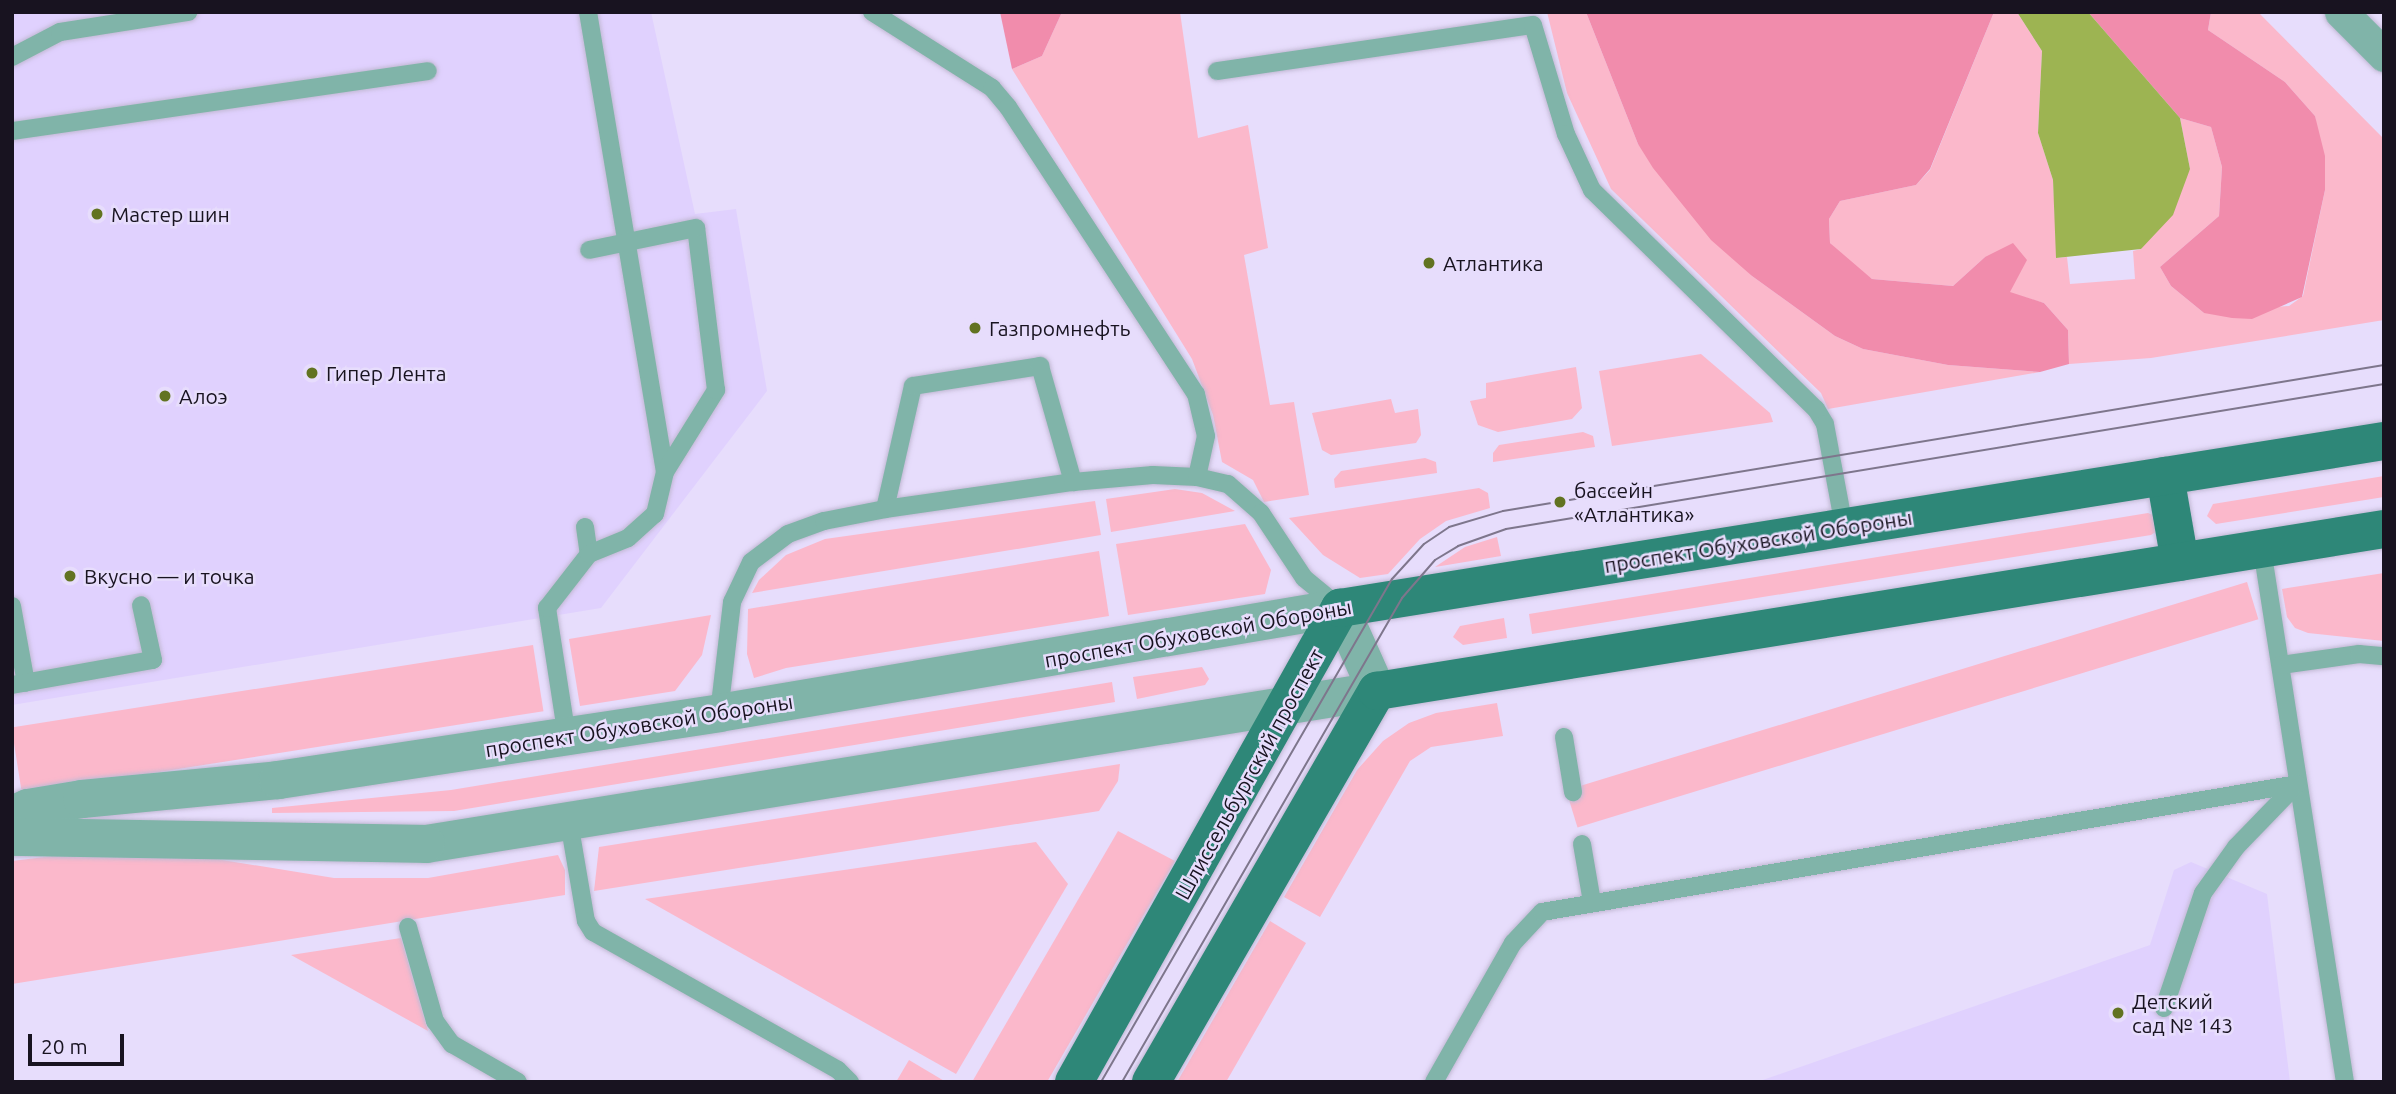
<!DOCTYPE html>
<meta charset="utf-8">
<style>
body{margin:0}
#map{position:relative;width:2396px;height:1094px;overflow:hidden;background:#e7ddfc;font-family:Ubuntu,sans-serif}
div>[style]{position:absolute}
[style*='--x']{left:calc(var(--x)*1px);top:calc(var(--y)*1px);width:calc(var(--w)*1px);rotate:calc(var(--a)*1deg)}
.built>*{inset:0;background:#e0d1fe}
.green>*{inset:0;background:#fbb8cb;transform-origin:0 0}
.forest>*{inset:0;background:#f18cac}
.water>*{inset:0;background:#9db452}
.roads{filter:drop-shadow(0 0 2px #c2b9d4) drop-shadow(0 0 2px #c2b9d4)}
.service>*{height:18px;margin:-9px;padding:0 9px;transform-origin:9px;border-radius:9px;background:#80b4a9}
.minor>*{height:33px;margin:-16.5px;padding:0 16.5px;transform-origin:16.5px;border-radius:16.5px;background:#80b4a9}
.tertiary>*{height:38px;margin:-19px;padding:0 19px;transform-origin:19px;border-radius:19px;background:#80b4a9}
.primary>*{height:38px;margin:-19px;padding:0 19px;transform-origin:19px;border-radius:19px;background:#2e8778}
.tram>*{height:2px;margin:-1px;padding:0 1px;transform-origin:1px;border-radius:1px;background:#7e768c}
.dots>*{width:19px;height:19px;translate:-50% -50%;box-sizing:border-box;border:4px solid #e7ddfc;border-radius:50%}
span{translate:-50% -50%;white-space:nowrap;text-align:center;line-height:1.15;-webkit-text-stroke:5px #e7ddfc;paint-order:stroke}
.poi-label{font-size:21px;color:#181320}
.left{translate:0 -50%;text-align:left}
.street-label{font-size:21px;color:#181320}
.frame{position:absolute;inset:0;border:14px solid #181320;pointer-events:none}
.scale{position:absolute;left:28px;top:1034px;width:96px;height:32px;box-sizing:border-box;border:4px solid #181320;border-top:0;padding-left:9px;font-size:21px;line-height:24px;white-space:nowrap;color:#181320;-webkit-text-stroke:5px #e7ddfc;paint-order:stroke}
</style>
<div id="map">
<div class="built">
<i style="clip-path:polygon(12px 12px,651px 12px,695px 214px,736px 209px,767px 391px,601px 608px,12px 705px)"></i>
<i style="clip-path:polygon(2191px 862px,2267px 894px,2290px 1082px,1757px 1082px,2150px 945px,2174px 870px)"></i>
</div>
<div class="green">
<i style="clip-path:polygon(1062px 12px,1180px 12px,1198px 138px,1248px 125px,1268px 248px,1244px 255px,1270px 405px,1294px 402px,1309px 495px,1264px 502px,1253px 480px,1222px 462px,1213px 415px,1192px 359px,1012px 69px,1042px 56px)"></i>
<i style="clip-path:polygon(1547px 12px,1586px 12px,1638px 144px,1752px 276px,1835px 336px,1863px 349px,1948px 365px,2040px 372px,1828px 409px,1821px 393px,1611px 189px,1567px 93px)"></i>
<i style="clip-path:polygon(1994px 12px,2017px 12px,2042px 51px,2038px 133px,2053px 180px,2057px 258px,2067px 257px,2070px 284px,2135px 279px,2133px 251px,2141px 249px,2190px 169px,2180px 118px,2211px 127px,2222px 167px,2219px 216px,2160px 267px,2171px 286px,2204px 313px,2289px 306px,2303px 296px,2325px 190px,2315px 116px,2285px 82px,2208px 30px,2211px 12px,2258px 12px,2384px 139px,2384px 320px,2151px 358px,2069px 364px,2068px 330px,2044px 303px,2010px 293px,1985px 257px,1953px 286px,1872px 279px,1846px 260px,1830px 243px,1829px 219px,1840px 201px,1916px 185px,1930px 170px)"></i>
<i style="clip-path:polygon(1701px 354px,1770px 413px,1773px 422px,1612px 446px,1599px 371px)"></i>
<i style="clip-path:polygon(1576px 367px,1582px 408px,1572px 419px,1498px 432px,1478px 425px,1470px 401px,1486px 398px,1486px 383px)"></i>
<i style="clip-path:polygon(1391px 399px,1395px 413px,1418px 409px,1421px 435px,1416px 443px,1331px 455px,1322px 450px,1312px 413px)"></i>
<i style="clip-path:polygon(1583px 432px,1593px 436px,1595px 447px,1493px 462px,1493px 453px,1499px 445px)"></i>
<i style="clip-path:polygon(1425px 458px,1436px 462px,1437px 473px,1335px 488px,1334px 479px,1341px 471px)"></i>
<i style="clip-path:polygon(2384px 476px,2384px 497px,2216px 524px,2207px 516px,2213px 504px)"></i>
<i style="clip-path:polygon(1479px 488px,1488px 493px,1490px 508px,1446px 521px,1420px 539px,1388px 574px,1360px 578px,1323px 555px,1289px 518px)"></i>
<i style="clip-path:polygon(1175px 489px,1202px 493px,1235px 511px,1111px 532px,1106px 499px)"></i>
<i style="clip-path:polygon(1095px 501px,1101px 535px,752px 593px,759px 580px,786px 555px,825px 539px)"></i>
<i style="clip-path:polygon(2148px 513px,2155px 516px,2157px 531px,2151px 535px,1532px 634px,1529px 614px)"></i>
<i style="clip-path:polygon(1245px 524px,1271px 570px,1265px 594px,1128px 615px,1116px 544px)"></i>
<i style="clip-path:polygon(1497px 537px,1501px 556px,1435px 567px,1465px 547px)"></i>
<i style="clip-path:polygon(1099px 551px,1109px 616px,786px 668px,754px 678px,747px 654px,748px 609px)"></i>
<i style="clip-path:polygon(2384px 573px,2384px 641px,2308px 633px,2295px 628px,2287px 617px,2282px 589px)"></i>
<i style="left:2247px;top:582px;width:39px;height:712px;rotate:73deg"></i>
<i style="clip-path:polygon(711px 615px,702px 655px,675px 691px,580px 706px,569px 639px)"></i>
<i style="clip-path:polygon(1504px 618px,1507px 638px,1463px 645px,1453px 637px,1460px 626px)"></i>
<i style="left:533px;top:645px;width:67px;height:528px;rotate:81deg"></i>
<i style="clip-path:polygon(1202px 667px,1209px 679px,1205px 685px,1137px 699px,1133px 677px)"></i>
<i style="clip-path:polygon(1112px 682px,1115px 702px,454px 811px,272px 813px,272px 808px,451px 790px)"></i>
<i style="clip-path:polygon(1497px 703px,1503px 736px,1431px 747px,1410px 761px,1320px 917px,1284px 897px,1357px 770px,1383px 741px,1409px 723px,1436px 713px)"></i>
<i style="clip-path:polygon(1120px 764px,1118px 781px,1099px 811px,594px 891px,599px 847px)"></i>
<i style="clip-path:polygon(1118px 831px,1175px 861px,1047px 1082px,972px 1082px)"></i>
<i style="clip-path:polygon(1036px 842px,1068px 884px,956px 1074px,645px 899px)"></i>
<i style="clip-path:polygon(179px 853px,334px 878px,428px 878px,558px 855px,565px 870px,565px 895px,12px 984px,12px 861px,69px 854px)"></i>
<i style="clip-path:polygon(1270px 921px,1306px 943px,1226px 1082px,1177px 1082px)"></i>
<i style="clip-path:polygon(401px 938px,428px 1031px,291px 955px)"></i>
<i style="clip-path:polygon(909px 1060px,946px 1082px,896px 1082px)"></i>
</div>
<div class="forest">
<i style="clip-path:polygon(1000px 12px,1062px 12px,1042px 56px,1012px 69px)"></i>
<i style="clip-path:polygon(1586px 12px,1994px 12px,1930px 169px,1916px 185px,1840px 201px,1829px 219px,1830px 243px,1872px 279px,1953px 286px,1985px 257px,2013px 243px,2027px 260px,2010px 292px,2044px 303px,2068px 330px,2069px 364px,2040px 372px,1948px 365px,1863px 349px,1835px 336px,1752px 276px,1711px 240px,1653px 168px,1638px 144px)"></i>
<i style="clip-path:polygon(2088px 12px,2211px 12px,2208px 30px,2285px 82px,2315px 116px,2325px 156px,2325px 190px,2302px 297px,2252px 319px,2232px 318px,2204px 313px,2171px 286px,2160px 267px,2219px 216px,2222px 167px,2211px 127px,2180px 118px)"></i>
</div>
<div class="water">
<i style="clip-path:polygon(2017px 12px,2088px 12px,2180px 118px,2190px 169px,2173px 215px,2141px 249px,2056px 258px,2053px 180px,2038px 133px,2042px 51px)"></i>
</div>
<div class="roads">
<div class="service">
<i style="--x:588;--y:12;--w:466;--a:80.5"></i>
<i style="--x:872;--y:12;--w:142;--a:32.3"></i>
<i style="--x:992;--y:88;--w:25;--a:50"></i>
<i style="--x:1008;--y:107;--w:343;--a:56.8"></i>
<i style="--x:1196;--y:394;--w:43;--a:76.6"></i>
<i style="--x:1206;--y:436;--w:42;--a:102.4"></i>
<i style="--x:12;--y:57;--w:54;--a:-27.5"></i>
<i style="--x:60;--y:32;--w:130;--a:-8.9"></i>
<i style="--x:1217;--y:71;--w:319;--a:-8.3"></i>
<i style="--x:1533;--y:25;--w:114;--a:73.2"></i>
<i style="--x:1566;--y:134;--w:62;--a:65.1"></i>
<i style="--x:1592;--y:190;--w:313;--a:44.4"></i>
<i style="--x:1816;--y:409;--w:17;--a:59"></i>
<i style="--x:1825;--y:424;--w:105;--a:79.5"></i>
<i style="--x:12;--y:131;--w:420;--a:-8.2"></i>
<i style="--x:885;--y:509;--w:126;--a:-77.2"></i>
<i style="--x:913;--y:386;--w:129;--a:-8.9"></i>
<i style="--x:1040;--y:366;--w:121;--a:74.1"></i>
<i style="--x:585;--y:527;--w:27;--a:82"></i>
<i style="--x:2262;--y:549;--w:539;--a:81.15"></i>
<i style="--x:12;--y:606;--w:78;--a:79.7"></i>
<i style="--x:2281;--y:665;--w:79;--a:-8"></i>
<i style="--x:2359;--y:654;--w:25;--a:5"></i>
<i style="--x:12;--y:685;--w:143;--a:-10.1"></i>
<i style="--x:153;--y:660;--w:56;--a:-102.3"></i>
<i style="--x:719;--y:713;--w:112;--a:-83.3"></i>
<i style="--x:732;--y:602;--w:44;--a:-64.6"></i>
<i style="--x:751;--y:562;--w:46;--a:-37.1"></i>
<i style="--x:788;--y:534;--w:38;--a:-20"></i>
<i style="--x:824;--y:521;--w:62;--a:-11.1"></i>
<i style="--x:885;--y:509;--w:190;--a:-8.2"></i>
<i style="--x:1073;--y:482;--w:80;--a:-5"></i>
<i style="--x:1153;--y:475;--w:44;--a:2.6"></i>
<i style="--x:1197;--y:477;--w:32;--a:13"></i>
<i style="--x:1228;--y:484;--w:44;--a:41.3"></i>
<i style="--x:1261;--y:513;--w:78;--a:56.5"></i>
<i style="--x:1304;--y:578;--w:44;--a:39.5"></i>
<i style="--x:567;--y:737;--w:131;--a:-98.8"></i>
<i style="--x:547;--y:608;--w:68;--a:-52.1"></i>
<i style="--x:589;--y:554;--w:42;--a:-22.3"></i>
<i style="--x:628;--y:538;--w:36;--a:-42"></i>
<i style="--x:655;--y:514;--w:43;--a:-76.6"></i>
<i style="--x:665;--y:472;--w:97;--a:-58.1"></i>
<i style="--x:716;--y:390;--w:163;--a:-97"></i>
<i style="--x:696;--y:228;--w:109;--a:168.4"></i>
<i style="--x:1564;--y:737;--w:56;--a:80.7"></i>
<i style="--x:569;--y:822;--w:100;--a:80.3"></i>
<i style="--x:586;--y:921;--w:13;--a:58"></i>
<i style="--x:593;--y:932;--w:281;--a:29.4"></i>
<i style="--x:838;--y:1070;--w:17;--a:45"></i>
<i style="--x:1582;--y:844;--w:59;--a:80.2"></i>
<i style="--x:408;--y:927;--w:98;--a:74"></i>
<i style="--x:435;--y:1021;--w:29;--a:54"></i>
<i style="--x:452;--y:1044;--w:76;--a:29.9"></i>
<i style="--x:2164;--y:1008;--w:121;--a:-71.3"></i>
<i style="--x:2203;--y:893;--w:57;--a:-54.3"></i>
<i style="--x:2236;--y:847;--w:88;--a:-45.9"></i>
<i style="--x:1434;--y:1082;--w:160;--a:-60.4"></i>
<i style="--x:1513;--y:943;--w:42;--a:-46.9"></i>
<i style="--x:1542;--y:912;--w:766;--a:-9.62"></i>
</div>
<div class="minor">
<i style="--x:2341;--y:12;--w:61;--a:45"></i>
</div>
<div class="tertiary">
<i style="--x:12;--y:815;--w:17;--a:-24"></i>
<i style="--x:28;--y:808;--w:55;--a:-9.5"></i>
<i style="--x:82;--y:799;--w:197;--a:-5.5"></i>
<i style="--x:278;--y:780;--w:446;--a:-8.6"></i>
<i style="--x:719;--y:713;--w:630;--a:-9.6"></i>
<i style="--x:1340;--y:608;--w:91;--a:66"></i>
<i style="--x:1377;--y:691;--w:963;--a:170.86"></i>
<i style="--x:426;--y:844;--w:414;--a:-179"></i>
</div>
<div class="primary">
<i style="--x:2165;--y:476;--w:87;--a:80.1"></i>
<i style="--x:1074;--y:1082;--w:544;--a:-60.7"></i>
<i style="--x:1340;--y:608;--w:1057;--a:-9.09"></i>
<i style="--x:1151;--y:1082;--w:452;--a:-60"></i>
<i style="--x:1377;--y:691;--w:1020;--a:-9.14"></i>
</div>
</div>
<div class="tram">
<i style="--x:1101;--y:1082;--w:581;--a:-59.95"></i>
<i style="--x:1392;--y:579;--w:47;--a:-47.6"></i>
<i style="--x:1424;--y:544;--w:30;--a:-34"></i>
<i style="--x:1449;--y:527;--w:56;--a:-16.5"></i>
<i style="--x:1503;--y:511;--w:893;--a:-9.41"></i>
<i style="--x:1122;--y:1082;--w:559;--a:-59.95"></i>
<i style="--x:1402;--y:598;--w:50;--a:-49"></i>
<i style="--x:1435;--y:560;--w:27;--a:-31"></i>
<i style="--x:1458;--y:546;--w:51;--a:-19.5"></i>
<i style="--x:1506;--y:529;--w:890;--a:-9.38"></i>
</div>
<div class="dots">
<i style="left:97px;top:214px;background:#627321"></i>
<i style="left:1429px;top:263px;background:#627321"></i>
<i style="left:975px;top:328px;background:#627321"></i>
<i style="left:312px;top:373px;background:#627321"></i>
<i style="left:165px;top:396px;background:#627321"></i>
<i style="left:1560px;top:502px;background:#627321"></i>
<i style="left:70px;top:576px;background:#627321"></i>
<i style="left:2118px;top:1013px;background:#627321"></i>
</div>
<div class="poi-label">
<span class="left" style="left:111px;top:214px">Мастер шин</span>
<span class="left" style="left:1443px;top:263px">Атлантика</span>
<span class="left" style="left:989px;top:328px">Газпромнефть</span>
<span class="left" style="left:326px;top:373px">Гипер Лента</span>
<span class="left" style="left:179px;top:396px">Алоэ</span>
<span class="left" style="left:1574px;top:502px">бассейн<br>«Атлантика»</span>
<span class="left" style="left:84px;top:576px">Вкусно — и точка</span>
<span class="left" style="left:2132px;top:1013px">Детский<br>сад № 143</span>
</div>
<div class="street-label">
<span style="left:1758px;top:541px;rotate:-9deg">проспект Обуховской Обороны</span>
<span style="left:1198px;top:633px;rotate:-10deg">проспект Обуховской Обороны</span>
<span style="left:639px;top:725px;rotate:-9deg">проспект Обуховской Обороны</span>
<span style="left:1249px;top:774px;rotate:-61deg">Шлиссельбургский проспект</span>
</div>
<div class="frame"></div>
<div class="scale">20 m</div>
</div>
